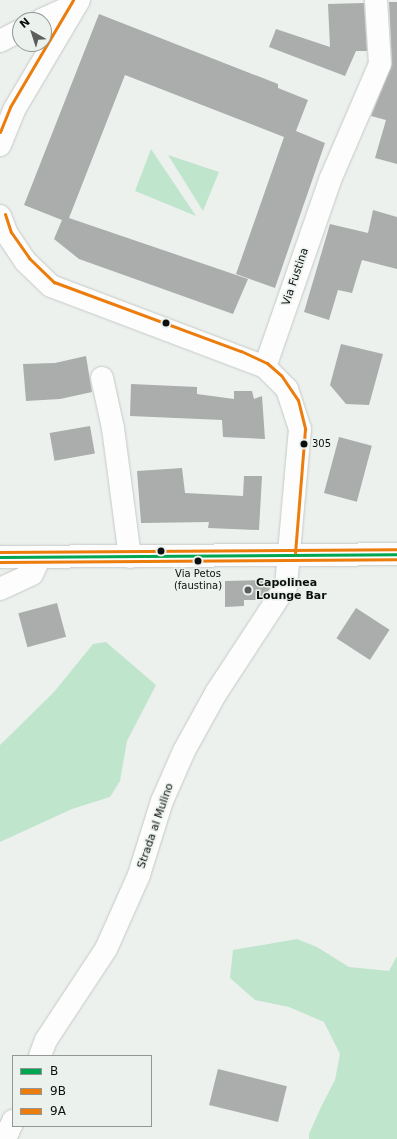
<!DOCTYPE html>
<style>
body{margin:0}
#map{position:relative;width:397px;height:1139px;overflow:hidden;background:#ecf1ee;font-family:"DejaVu Sans",sans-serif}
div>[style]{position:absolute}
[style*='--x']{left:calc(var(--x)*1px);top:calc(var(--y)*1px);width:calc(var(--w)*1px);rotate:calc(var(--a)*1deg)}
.green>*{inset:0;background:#c0e5cd}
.building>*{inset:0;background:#aaadab;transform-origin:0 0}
.roads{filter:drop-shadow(0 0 1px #c6c9c7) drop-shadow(0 0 1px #c6c9c7)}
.minor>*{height:22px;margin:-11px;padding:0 11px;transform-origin:11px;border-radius:11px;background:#fcfdfc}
.primary>*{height:22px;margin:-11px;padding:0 11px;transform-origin:11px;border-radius:11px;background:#fcfdfc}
.bus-1>*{height:3px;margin:-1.5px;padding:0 1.5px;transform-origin:1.5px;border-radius:1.5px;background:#00a651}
.bus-2>*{height:3px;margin:-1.5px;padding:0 1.5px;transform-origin:1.5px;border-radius:1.5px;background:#ec7c0c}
.bus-3>*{height:3px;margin:-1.5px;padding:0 1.5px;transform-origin:1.5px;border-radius:1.5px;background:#ec7c0c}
.dots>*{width:11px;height:11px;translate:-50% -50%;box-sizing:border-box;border:2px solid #ebf2ed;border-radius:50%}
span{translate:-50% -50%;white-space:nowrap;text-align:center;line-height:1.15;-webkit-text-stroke:3px #ebf2ed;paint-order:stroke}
.bus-label{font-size:10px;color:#0d0f0e}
.left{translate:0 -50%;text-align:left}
.street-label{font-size:11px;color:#0d0f0e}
.poi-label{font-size:11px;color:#0d0f0e;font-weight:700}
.legend{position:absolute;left:12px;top:1055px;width:140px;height:72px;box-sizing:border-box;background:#ebf2ed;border:1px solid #929794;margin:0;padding:5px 7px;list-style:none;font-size:12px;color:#0d0f0e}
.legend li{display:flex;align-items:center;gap:8px;height:20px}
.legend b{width:20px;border:1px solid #929794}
.north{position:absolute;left:12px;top:12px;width:40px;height:40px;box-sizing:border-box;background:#ebf2ed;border:1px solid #929794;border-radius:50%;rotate:321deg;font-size:11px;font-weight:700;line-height:16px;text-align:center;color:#0d0f0e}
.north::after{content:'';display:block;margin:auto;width:14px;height:18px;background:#5b5e5c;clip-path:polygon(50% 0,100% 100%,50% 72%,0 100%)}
</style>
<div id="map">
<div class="green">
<i style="clip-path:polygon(151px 149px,196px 216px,135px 191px)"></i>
<i style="clip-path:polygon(168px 155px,219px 172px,203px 211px)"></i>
<i style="clip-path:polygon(106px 642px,156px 685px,127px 741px,120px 781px,110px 797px,72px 809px,0 842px,0 745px,54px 692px,93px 644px)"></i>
<i style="clip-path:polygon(297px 939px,317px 947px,349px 967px,389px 971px,397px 956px,397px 1139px,309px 1139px,309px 1134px,321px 1107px,335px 1080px,340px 1054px,324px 1022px,289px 1007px,255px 1000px,230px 978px,233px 950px)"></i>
</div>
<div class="building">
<i style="clip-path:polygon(389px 2px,397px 2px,397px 164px,375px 158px,386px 120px,371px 116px,392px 64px)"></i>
<i style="clip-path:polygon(364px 3px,367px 51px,356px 51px,345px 76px,269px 47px,276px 29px,330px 47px,328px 4px)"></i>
<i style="clip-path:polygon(99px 14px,278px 84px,278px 88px,308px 100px,296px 131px,325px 143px,275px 288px,236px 274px,284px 137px,125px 75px,69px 218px,248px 279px,233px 314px,79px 259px,54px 239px,62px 220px,24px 205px)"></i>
<i style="clip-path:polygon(373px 210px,397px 217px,397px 269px,362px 260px,352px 293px,338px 290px,329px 320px,304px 312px,330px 224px,368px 233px)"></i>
<i style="clip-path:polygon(341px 344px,383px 354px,369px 405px,346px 404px,330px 385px)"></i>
<i style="clip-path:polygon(86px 356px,92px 392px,60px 399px,26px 401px,23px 364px,55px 363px)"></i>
<i style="clip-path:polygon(131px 384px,197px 387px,197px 394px,234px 399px,234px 391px,252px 391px,254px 399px,262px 396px,265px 439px,223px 437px,222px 420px,130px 416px)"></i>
<i style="left:90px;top:426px;width:28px;height:41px;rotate:80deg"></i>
<i style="left:339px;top:437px;width:34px;height:58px;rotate:15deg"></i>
<i style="clip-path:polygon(182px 468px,185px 493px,243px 496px,244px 476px,262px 476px,259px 530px,208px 528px,209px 522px,141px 523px,137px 471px)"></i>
<i style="clip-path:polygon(270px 580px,271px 587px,262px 600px,244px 600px,244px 606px,225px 607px,225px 581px)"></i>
<i style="left:57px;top:603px;width:35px;height:40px;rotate:75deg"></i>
<i style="left:356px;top:608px;width:40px;height:36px;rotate:33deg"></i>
<i style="left:218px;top:1069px;width:71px;height:37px;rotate:14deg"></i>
</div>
<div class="roads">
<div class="minor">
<i style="--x:41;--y:20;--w:39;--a:-24"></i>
<i style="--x:0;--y:41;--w:22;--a:-27"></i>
<i style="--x:0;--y:145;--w:38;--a:-68"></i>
<i style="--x:14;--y:110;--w:128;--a:-59.4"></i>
<i style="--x:0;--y:216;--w:19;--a:69"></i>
<i style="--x:7;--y:234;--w:32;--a:56"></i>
<i style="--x:25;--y:261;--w:36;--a:44"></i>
<i style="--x:51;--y:286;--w:229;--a:20.7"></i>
<i style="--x:265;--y:367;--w:31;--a:45"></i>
<i style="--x:287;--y:389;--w:42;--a:72"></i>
<i style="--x:300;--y:429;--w:158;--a:95.1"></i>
<i style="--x:286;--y:586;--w:128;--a:123.2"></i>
<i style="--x:216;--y:693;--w:66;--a:118.9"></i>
<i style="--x:184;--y:751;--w:55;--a:113.7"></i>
<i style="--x:162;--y:801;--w:77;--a:107.3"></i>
<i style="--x:139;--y:875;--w:81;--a:114"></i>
<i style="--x:106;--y:949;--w:109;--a:123.4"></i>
<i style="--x:46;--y:1040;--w:17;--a:111"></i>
<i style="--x:265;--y:367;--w:198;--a:-70.8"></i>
<i style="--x:330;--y:180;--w:126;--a:-66.7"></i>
<i style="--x:380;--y:64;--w:64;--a:-93.6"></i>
<i style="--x:102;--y:378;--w:51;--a:77.6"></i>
<i style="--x:113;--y:428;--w:130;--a:82.5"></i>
<i style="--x:0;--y:589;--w:35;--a:-25"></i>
<i style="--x:32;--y:574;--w:19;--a:-65"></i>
<i style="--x:5;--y:1139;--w:20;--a:-66"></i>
</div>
<div class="primary">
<i style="--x:0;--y:557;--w:397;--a:-0.4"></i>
</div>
</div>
<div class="bus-1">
<i style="--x:0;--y:557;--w:397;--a:-0.4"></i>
</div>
<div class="bus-2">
<i style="--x:0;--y:562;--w:397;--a:-0.4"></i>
</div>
<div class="bus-3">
<i style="--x:0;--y:132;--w:27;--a:-68"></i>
<i style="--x:10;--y:107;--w:124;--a:-59.5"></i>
<i style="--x:5;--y:214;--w:19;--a:72"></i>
<i style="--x:11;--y:232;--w:32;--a:55"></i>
<i style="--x:29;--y:258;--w:35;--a:44"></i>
<i style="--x:54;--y:282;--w:199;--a:20.3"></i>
<i style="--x:241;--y:351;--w:29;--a:25"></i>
<i style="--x:267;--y:363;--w:18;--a:41"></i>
<i style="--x:281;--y:375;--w:30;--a:56"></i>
<i style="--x:298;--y:400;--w:30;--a:76"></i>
<i style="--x:305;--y:429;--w:124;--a:94.6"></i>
<i style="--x:0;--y:552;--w:397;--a:-0.4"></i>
</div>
<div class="dots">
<i style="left:166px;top:323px;background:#0d0f0e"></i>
<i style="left:304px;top:444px;background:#0d0f0e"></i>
<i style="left:161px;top:551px;background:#0d0f0e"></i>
<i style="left:198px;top:561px;background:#0d0f0e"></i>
<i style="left:248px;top:590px;background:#5b5e5c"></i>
</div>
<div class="bus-label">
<span class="left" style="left:312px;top:444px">305</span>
<span style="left:198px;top:579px">Via Petos<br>(faustina)</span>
</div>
<div class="street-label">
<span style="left:296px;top:277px;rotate:-71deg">Via Fustina</span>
<span style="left:156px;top:826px;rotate:-71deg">Strada al Mulino</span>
</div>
<div class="poi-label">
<span class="left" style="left:256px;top:590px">Capolinea<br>Lounge Bar</span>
</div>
<ul class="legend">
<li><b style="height:5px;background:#00a651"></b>B</li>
<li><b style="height:5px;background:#ec7c0c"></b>9B</li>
<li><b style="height:5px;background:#ec7c0c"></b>9A</li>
</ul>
<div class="north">N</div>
</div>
